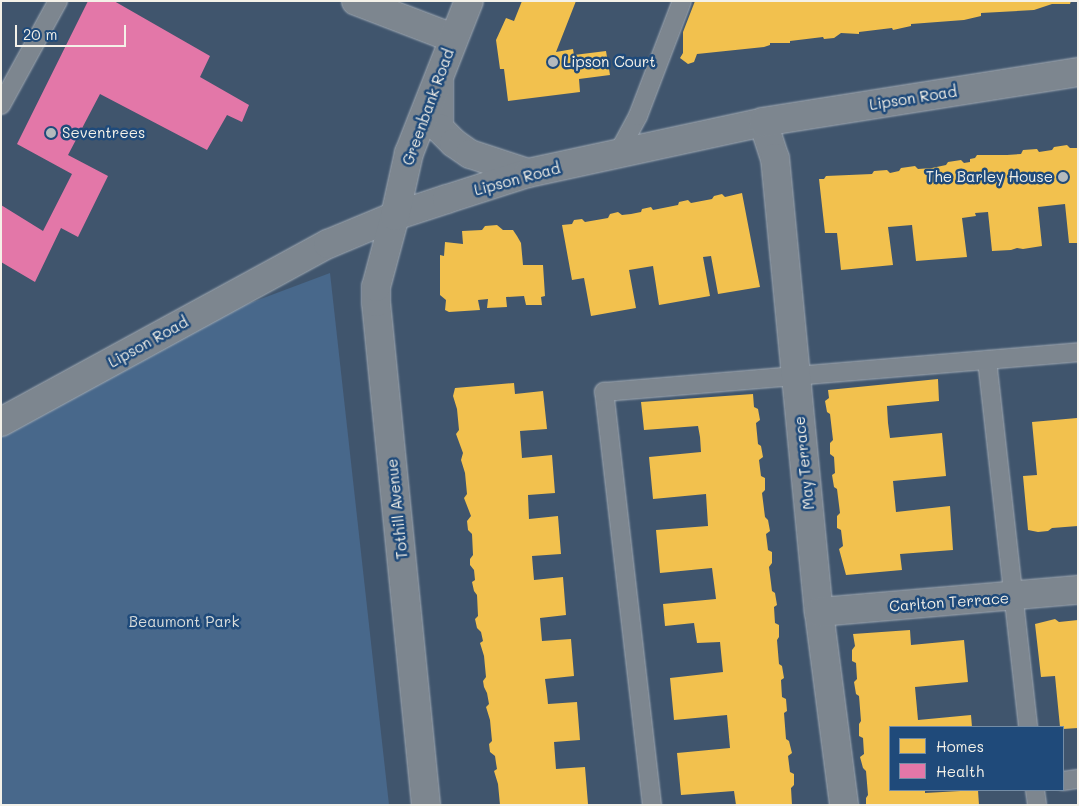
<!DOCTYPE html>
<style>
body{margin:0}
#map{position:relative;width:1079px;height:806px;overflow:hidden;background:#40556d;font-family:Mali,sans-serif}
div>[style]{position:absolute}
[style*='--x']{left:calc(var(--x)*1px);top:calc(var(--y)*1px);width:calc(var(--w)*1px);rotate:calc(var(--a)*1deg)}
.green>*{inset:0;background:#48688b}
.homes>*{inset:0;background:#f2c14e}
.health>*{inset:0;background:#e377a8}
.roads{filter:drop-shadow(0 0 1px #a1aab3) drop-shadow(0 0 1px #a1aab3)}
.lane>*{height:18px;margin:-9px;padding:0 9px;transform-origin:9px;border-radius:9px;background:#7d868f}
.street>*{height:28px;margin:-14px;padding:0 14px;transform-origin:14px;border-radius:14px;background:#7d868f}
.secondary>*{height:28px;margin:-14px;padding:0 14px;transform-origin:14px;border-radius:14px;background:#7d868f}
.dots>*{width:14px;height:14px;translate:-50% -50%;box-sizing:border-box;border:2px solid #1f4a7a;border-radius:50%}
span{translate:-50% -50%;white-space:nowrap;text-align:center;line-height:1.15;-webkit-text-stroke:5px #1f4a7a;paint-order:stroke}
.poi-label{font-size:15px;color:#f4f1e8}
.left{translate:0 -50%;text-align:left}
.right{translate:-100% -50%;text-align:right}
.street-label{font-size:15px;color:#f4f1e8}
.park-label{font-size:15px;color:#dadddb}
.frame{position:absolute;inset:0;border:2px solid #f4f1e8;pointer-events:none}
.legend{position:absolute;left:889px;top:726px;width:175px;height:65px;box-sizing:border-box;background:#1f4a7a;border:1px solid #748da6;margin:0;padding:6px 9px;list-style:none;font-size:15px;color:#f4f1e8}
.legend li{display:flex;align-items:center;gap:10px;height:25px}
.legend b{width:25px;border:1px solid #748da6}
.scale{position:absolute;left:15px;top:25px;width:111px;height:22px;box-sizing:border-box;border:2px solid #f4f1e8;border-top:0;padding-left:6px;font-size:15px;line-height:18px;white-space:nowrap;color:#f4f1e8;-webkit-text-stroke:4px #1f4a7a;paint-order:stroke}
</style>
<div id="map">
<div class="green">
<i style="clip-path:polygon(330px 273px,389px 805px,1px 805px,1px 433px,197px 323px)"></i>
</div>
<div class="homes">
<i style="clip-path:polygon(522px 1px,576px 1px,556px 52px,573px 49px,574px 55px,606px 51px,610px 75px,579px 79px,580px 92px,508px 101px,504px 69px,500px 69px,496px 40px,506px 18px,514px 21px)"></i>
<i style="clip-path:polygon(695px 1px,1071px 1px,1070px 4px,1052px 4px,1034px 10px,981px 13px,981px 16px,964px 20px,911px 24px,911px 26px,893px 30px,892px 28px,859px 32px,859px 34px,841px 33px,834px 38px,824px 39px,823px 37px,790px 41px,790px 43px,770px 43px,770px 45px,764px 47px,697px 54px,694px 62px,688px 64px,680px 58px,683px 53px,683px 32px)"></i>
<i style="clip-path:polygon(1067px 145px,1070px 148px,1078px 148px,1078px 243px,1069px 243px,1065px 204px,1038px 207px,1042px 246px,1023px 249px,1017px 248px,1011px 250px,992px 251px,988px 212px,975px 213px,976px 216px,962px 218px,967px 257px,916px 261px,912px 225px,888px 227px,893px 265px,841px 270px,837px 233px,825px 233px,819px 179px,824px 179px,826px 176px,872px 174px,874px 171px,887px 170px,890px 173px,899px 171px,901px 168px,915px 166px,918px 169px,932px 168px,946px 165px,948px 162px,961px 160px,964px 163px,970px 162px,970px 159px,975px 158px,977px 155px,1007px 155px,1021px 154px,1023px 150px,1037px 149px,1039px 152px,1052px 150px,1054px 147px)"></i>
<i style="clip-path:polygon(742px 193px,760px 287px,718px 294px,711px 256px,703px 257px,710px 296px,659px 305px,653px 266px,629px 270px,636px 308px,591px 316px,584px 278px,572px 280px,562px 225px,572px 224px,574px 220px,582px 219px,585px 222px,608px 218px,610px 214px,618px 212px,622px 215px,631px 214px,641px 212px,642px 209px,651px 207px,653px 210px,678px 205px,679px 202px,688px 200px,691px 203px,712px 199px,714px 196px,722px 194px,725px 197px)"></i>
<i style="clip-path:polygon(497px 225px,503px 230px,513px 230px,517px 236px,521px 243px,523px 265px,543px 265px,545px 296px,541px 297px,542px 305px,526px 305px,524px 296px,506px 297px,507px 307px,487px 308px,488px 299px,478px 300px,480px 310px,449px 312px,445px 310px,446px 300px,440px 295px,440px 255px,444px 256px,445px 242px,463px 244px,462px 231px,482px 230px,485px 226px)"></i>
<i style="clip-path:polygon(938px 379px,939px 401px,887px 406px,888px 423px,890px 438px,942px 433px,946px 476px,893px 481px,896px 512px,950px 506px,953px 550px,900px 554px,902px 570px,846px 575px,839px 549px,843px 546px,841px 530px,837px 528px,837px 516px,840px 513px,837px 489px,834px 487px,832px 475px,835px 473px,834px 457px,830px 454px,830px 443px,833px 440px,830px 414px,827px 412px,825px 401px,829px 398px,828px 390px)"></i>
<i style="clip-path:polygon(514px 383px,515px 394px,543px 391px,547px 429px,520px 431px,522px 458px,552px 455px,555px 493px,528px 495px,529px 519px,558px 516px,561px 554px,532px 556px,534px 580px,563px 577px,566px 615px,540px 618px,542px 641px,571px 639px,574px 676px,545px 679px,547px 694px,548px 704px,577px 702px,580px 740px,554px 742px,556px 769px,585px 767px,588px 804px,500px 805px,498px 784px,494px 771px,497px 769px,496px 763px,495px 756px,490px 752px,489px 744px,492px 741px,490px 720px,486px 707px,489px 704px,487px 693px,484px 687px,483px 681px,486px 677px,484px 656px,480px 643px,483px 641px,481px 632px,477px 628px,475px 619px,478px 616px,477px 595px,474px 591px,472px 582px,475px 580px,474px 570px,470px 565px,470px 559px,473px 555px,472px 534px,468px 530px,467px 521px,471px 516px,464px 498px,467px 494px,465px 473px,461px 460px,463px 453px,456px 434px,459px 430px,457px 409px,453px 396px,455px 388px)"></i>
<i style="clip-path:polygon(753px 394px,754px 407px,758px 409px,760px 420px,756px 423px,758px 444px,761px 446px,763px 457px,759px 460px,761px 476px,765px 478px,765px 490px,762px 493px,765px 517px,768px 520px,770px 531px,766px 534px,768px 550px,772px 552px,772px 563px,769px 567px,772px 591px,775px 593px,777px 605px,774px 607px,775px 623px,779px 625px,779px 637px,777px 640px,779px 664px,782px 666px,784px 678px,781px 680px,782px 697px,786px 699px,787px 711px,784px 713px,786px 739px,789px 741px,792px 753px,788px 756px,790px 772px,794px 774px,794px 785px,791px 788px,792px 805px,736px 805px,734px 791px,681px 795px,677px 753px,730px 748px,727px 715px,674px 720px,670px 678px,723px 672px,720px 642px,697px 643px,694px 623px,665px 626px,663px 604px,716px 599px,712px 568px,660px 573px,656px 530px,708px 526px,706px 494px,653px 499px,649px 457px,701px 452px,700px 437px,698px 426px,644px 430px,641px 402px)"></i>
<i style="clip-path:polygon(1077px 418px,1078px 526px,1052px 528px,1048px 531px,1038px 532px,1028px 530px,1023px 476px,1037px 475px,1032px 422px)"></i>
<i style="clip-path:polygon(1055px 619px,1059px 622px,1078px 620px,1078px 728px,1063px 729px,1063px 727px,1060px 727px,1055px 676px,1041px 677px,1035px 624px)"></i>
<i style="clip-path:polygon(910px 630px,911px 645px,964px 640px,968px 682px,915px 687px,918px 720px,971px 715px,972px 727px,890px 727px,890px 790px,925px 790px,925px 793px,978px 790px,979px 805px,866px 805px,866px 798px,868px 795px,866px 771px,863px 768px,860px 757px,864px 754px,863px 738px,859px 736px,859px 724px,861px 721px,859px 696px,856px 694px,854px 682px,857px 679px,856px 663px,852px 661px,852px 650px,855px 646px,853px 634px)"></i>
</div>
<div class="health">
<i style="clip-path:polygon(88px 1px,114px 1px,210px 56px,200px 77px,249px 105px,242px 122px,227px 115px,207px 150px,100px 94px,68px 155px,108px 176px,78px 237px,61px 228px,35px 282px,1px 262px,1px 205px,43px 231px,72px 174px,17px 144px)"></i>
</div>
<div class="roads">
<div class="lane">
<i style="--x:1;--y:105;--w:119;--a:-61.3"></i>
<i style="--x:617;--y:155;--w:44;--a:-61.7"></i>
<i style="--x:638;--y:116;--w:123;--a:-69.1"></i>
<i style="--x:987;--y:360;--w:369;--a:83.6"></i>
<i style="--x:1063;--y:781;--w:15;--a:-8"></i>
<i style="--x:1035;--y:790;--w:15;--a:82"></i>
<i style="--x:652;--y:805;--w:416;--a:-96.6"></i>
<i style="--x:604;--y:392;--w:476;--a:-4.8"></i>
</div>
<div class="street">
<i style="--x:356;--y:1;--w:104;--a:20.9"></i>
<i style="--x:439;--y:79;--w:49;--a:90"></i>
<i style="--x:439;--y:128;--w:21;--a:45"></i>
<i style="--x:454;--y:143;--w:19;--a:35"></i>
<i style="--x:470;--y:154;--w:61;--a:18.1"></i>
<i style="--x:763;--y:122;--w:38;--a:72"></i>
<i style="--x:775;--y:158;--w:456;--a:84.5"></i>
<i style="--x:819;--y:612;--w:195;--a:82.6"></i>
<i style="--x:1;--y:422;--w:372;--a:-28.6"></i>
<i style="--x:328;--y:244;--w:73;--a:-22.7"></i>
<i style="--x:395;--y:216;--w:55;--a:-18.1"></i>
<i style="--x:447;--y:199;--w:85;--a:-17.8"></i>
<i style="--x:528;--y:173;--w:240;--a:-12.2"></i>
<i style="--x:763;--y:122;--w:319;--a:-9"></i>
<i style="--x:819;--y:612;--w:260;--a:-4.9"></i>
</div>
<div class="secondary">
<i style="--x:426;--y:805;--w:505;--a:-95.68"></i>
<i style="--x:376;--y:302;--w:15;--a:-90"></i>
<i style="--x:376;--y:287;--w:73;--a:-75"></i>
<i style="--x:395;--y:216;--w:65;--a:-77.5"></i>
<i style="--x:409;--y:153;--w:163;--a:-68.5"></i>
</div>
</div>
<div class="dots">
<i style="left:553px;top:62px;background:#b5babd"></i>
<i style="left:51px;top:133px;background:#b5babd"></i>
<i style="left:1063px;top:177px;background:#b5babd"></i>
</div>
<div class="poi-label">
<span class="left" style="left:563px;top:62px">Lipson Court</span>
<span class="left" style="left:62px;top:133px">Seventrees</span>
<span class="right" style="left:1053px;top:177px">The Barley House</span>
</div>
<div class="street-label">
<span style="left:913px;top:98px;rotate:-9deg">Lipson Road</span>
<span style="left:428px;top:107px;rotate:-70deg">Greenbank Road</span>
<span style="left:517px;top:179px;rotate:-15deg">Lipson Road</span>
<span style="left:148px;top:342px;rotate:-29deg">Lipson Road</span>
<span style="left:804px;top:463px;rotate:-96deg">May Terrace</span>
<span style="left:397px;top:509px;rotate:-96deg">Tothill Avenue</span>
<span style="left:949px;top:602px;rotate:-4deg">Carlton Terrace</span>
</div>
<div class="park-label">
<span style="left:184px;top:622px">Beaumont Park</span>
</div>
<div class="frame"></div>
<ul class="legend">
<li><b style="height:14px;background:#f2c14e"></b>Homes</li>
<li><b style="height:14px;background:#e377a8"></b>Health</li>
</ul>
<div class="scale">20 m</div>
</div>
